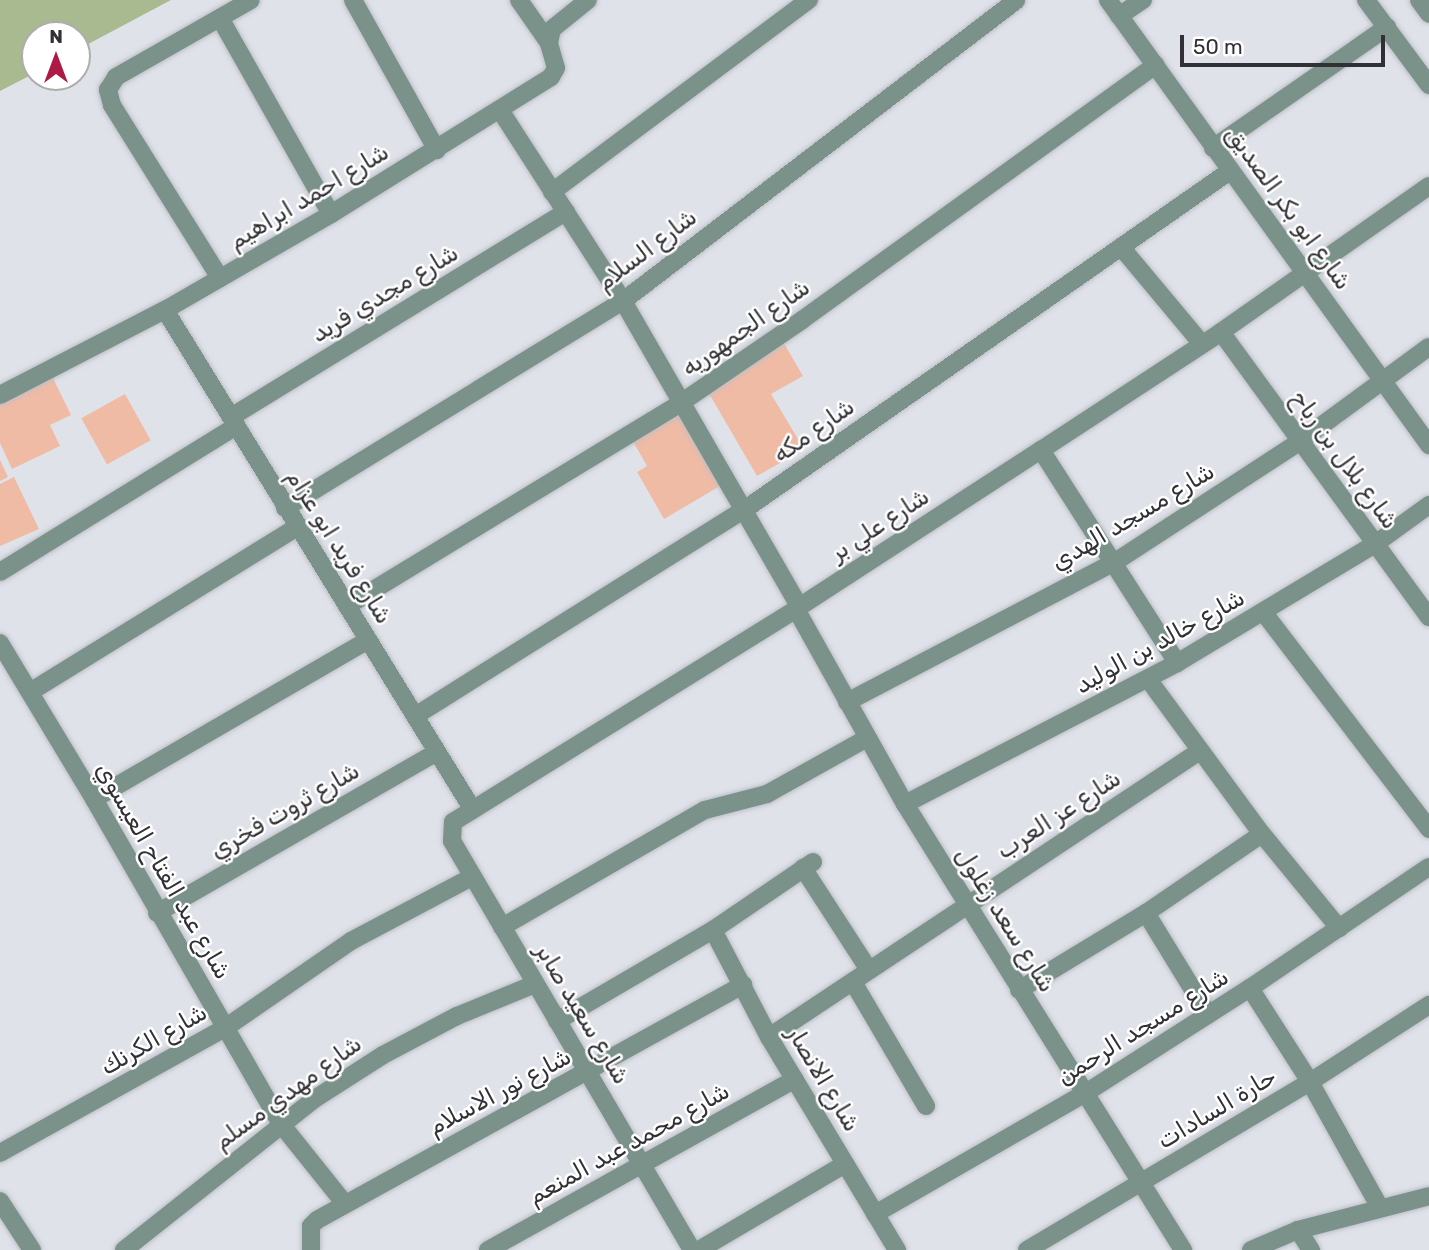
<!DOCTYPE html>
<meta charset="utf-8">
<style>
body{margin:0}
#map{position:relative;width:1429px;height:1250px;overflow:hidden;background:#e0e2ea;font-family:Rubik,Vazirmatn,sans-serif}
div>[style]{position:absolute}
[style*='--x']{left:calc(var(--x)*1px);top:calc(var(--y)*1px);width:calc(var(--w)*1px);rotate:calc(var(--a)*1deg)}
.green>*{inset:0;background:#a9ba91}
.building>*{inset:0;background:#f0bba5;transform-origin:0 0}
.roads{filter:drop-shadow(0 0 2px #bdbfc6) drop-shadow(0 0 2px #bdbfc6)}
.minor>*{height:18px;margin:-9px;padding:0 9px;transform-origin:9px;border-radius:9px;background:#7a9289}
span{translate:-50% -50%;white-space:nowrap;text-align:center;line-height:1.15;-webkit-text-stroke:5px #fff;paint-order:stroke}
.street-label{font-size:24px;color:#313135}
.north{position:absolute;left:21px;top:21px;width:70px;height:70px;box-sizing:border-box;background:#fff;border:2px solid #adadae;border-radius:50%;rotate:0deg;font-size:19px;font-weight:700;line-height:28px;text-align:center;color:#313135}
.north::after{content:'';display:block;margin:auto;width:24px;height:32px;background:#ad1a46;clip-path:polygon(50% 0,100% 100%,50% 72%,0 100%)}
.scale{position:absolute;left:1180px;top:35px;width:205px;height:32px;box-sizing:border-box;border:4px solid #313135;border-top:0;padding-left:9px;font-size:21px;line-height:24px;white-space:nowrap;color:#313135;-webkit-text-stroke:5px #fff;paint-order:stroke}
</style>
<div id="map">
<div class="green">
<i style="clip-path:polygon(0 0,171px 0,77px 50px,77px 35px,35px 35px,35px 73px,0 91px)"></i>
</div>
<div class="building">
<i style="clip-path:polygon(782px 340px,803px 376px,771px 394px,804px 449px,757px 476px,704px 385px)"></i>
<i style="clip-path:polygon(50px 372px,71px 415px,50px 425px,60px 446px,12px 469px,0 443px,0 395px)"></i>
<i style="left:125px;top:394px;width:53px;height:50px;rotate:61deg"></i>
<i style="clip-path:polygon(676px 410px,720px 486px,664px 519px,637px 472px,647px 466px,630px 436px)"></i>
<i style="clip-path:polygon(0 460px,8px 477px,0 481px)"></i>
<i style="clip-path:polygon(14px 477px,39px 529px,0 546px,0 484px)"></i>
</div>
<div class="roads">
<div class="minor">
<i style="--x:353;--y:0;--w:172;--a:60.8"></i>
<i style="--x:519;--y:0;--w:52;--a:55.1"></i>
<i style="--x:1108;--y:0;--w:549;--a:54.2"></i>
<i style="--x:1366;--y:0;--w:106;--a:53.5"></i>
<i style="--x:1419;--y:0;--w:17;--a:54"></i>
<i style="--x:1119;--y:16;--w:29;--a:-34"></i>
<i style="--x:220;--y:18;--w:225;--a:60.5"></i>
<i style="--x:500;--y:110;--w:227;--a:57.2"></i>
<i style="--x:623;--y:301;--w:352;--a:60"></i>
<i style="--x:1213;--y:148;--w:212;--a:-34.8"></i>
<i style="--x:552;--y:192;--w:321;--a:-36.8"></i>
<i style="--x:1121;--y:247;--w:126;--a:50.1"></i>
<i style="--x:220;--y:278;--w:204;--a:-122"></i>
<i style="--x:112;--y:105;--w:16;--a:-105"></i>
<i style="--x:108;--y:90;--w:15;--a:-58"></i>
<i style="--x:116;--y:77;--w:155;--a:-29.7"></i>
<i style="--x:165;--y:310;--w:587;--a:58.37"></i>
<i style="--x:1221;--y:332;--w:353;--a:53.9"></i>
<i style="--x:0;--y:395;--w:186;--a:-27.3"></i>
<i style="--x:165;--y:310;--w:192;--a:-30"></i>
<i style="--x:331;--y:214;--w:259;--a:-31.9"></i>
<i style="--x:551;--y:77;--w:10;--a:-61"></i>
<i style="--x:556;--y:68;--w:26;--a:-106"></i>
<i style="--x:549;--y:43;--w:14;--a:-78"></i>
<i style="--x:552;--y:29;--w:46;--a:-38.9"></i>
<i style="--x:231;--y:417;--w:393;--a:-31.5"></i>
<i style="--x:1041;--y:450;--w:253;--a:57.4"></i>
<i style="--x:285;--y:508;--w:396;--a:-31.5"></i>
<i style="--x:623;--y:301;--w:495;--a:-37.4"></i>
<i style="--x:0;--y:572;--w:278;--a:-31.7"></i>
<i style="--x:347;--y:606;--w:392;--a:-31.3"></i>
<i style="--x:682;--y:402;--w:145;--a:-34.3"></i>
<i style="--x:802;--y:320;--w:436;--a:-35.8"></i>
<i style="--x:796;--y:609;--w:223;--a:60.8"></i>
<i style="--x:905;--y:804;--w:526;--a:58.06"></i>
<i style="--x:1264;--y:613;--w:272;--a:52.6"></i>
<i style="--x:0;--y:643;--w:182;--a:58.9"></i>
<i style="--x:94;--y:799;--w:375;--a:60.1"></i>
<i style="--x:281;--y:1124;--w:102;--a:51.3"></i>
<i style="--x:1148;--y:679;--w:192;--a:53.7"></i>
<i style="--x:1262;--y:834;--w:122;--a:50.7"></i>
<i style="--x:30;--y:692;--w:314;--a:-31.7"></i>
<i style="--x:847;--y:702;--w:302;--a:-27.6"></i>
<i style="--x:1115;--y:562;--w:220;--a:-33.1"></i>
<i style="--x:1299;--y:442;--w:161;--a:-36.2"></i>
<i style="--x:415;--y:716;--w:388;--a:-32.1"></i>
<i style="--x:744;--y:510;--w:593;--a:-34.9"></i>
<i style="--x:94;--y:799;--w:317;--a:-30.1"></i>
<i style="--x:905;--y:804;--w:306;--a:-27.4"></i>
<i style="--x:1177;--y:663;--w:231;--a:-31"></i>
<i style="--x:1375;--y:544;--w:67;--a:-35.8"></i>
<i style="--x:803;--y:868;--w:121;--a:57.1"></i>
<i style="--x:157;--y:913;--w:323;--a:-29.9"></i>
<i style="--x:1146;--y:913;--w:119;--a:58.5"></i>
<i style="--x:502;--y:927;--w:234;--a:-30"></i>
<i style="--x:705;--y:810;--w:64;--a:-14.5"></i>
<i style="--x:767;--y:794;--w:115;--a:-29.2"></i>
<i style="--x:713;--y:930;--w:121;--a:62.4"></i>
<i style="--x:769;--y:1037;--w:249;--a:59"></i>
<i style="--x:853;--y:982;--w:144;--a:59.5"></i>
<i style="--x:1250;--y:988;--w:112;--a:57.4"></i>
<i style="--x:1310;--y:1082;--w:144;--a:60.9"></i>
<i style="--x:1019;--y:990;--w:149;--a:-31.2"></i>
<i style="--x:1146;--y:913;--w:140;--a:-34.3"></i>
<i style="--x:557;--y:1021;--w:181;--a:-30.3"></i>
<i style="--x:713;--y:930;--w:121;--a:-34.2"></i>
<i style="--x:769;--y:1037;--w:517;--a:-33.57"></i>
<i style="--x:0;--y:1153;--w:257;--a:-29.1"></i>
<i style="--x:225;--y:1028;--w:153;--a:-34.6"></i>
<i style="--x:351;--y:941;--w:137;--a:-27.9"></i>
<i style="--x:0;--y:1201;--w:59;--a:56.9"></i>
<i style="--x:875;--y:1214;--w:241;--a:-29.9"></i>
<i style="--x:1084;--y:1094;--w:197;--a:-32.6"></i>
<i style="--x:1250;--y:988;--w:216;--a:-34.1"></i>
<i style="--x:1298;--y:1230;--w:24;--a:57"></i>
<i style="--x:124;--y:1250;--w:241;--a:-38.4"></i>
<i style="--x:313;--y:1100;--w:83;--a:-32.7"></i>
<i style="--x:383;--y:1055;--w:84;--a:-27.8"></i>
<i style="--x:457;--y:1016;--w:84;--a:-22.3"></i>
<i style="--x:311;--y:1250;--w:24;--a:-90"></i>
<i style="--x:311;--y:1226;--w:8;--a:-45"></i>
<i style="--x:317;--y:1220;--w:487;--a:-28.9"></i>
<i style="--x:488;--y:1250;--w:351;--a:-29.1"></i>
<i style="--x:692;--y:1250;--w:474;--a:-120.4"></i>
<i style="--x:452;--y:841;--w:19;--a:-87"></i>
<i style="--x:453;--y:822;--w:404;--a:-31.8"></i>
<i style="--x:796;--y:609;--w:292;--a:-33"></i>
<i style="--x:1041;--y:450;--w:215;--a:-33.2"></i>
<i style="--x:1221;--y:332;--w:254;--a:-35.1"></i>
<i style="--x:699;--y:1250;--w:169;--a:-30.5"></i>
<i style="--x:1027;--y:1250;--w:329;--a:-30.7"></i>
<i style="--x:1310;--y:1082;--w:142;--a:-32.9"></i>
<i style="--x:1251;--y:1250;--w:51;--a:-23.1"></i>
<i style="--x:1298;--y:1230;--w:135;--a:-14.5"></i>
</div>
</div>
<div class="street-label">
<span style="left:309px;top:197px;rotate:-31deg">شارع احمد ابراهيم</span>
<span style="left:1288px;top:208px;rotate:54deg">شارع ابو بكر الصديق</span>
<span style="left:647px;top:250px;rotate:-37deg">شارع السلام</span>
<span style="left:385px;top:294px;rotate:-31deg">شارع مجدي فريد</span>
<span style="left:746px;top:328px;rotate:-35deg">شارع الجمهوريه</span>
<span style="left:814px;top:431px;rotate:-35deg">شارع مكه</span>
<span style="left:1344px;top:460px;rotate:54deg">شارع بلال بن رباح</span>
<span style="left:1133px;top:517px;rotate:-31deg">شارع مسجد الهدي</span>
<span style="left:880px;top:525px;rotate:-33deg">شارع علي بر</span>
<span style="left:339px;top:547px;rotate:58deg">شارع فريد ابو عزام</span>
<span style="left:1160px;top:642px;rotate:-29deg">شارع خالد بن الوليد</span>
<span style="left:285px;top:811px;rotate:-30deg">شارع ثروت فخري</span>
<span style="left:1059px;top:815px;rotate:-33deg">شارع عز العرب</span>
<span style="left:163px;top:871px;rotate:60deg">شارع عبد الفتاح العيسوي</span>
<span style="left:1005px;top:920px;rotate:58deg">شارع سعد زغلول</span>
<span style="left:582px;top:1014px;rotate:59deg">شارع سعيد صابر</span>
<span style="left:1143px;top:1027px;rotate:-32deg">شارع مسجد الرحمن</span>
<span style="left:154px;top:1040px;rotate:-30deg">شارع الكرنك</span>
<span style="left:823px;top:1079px;rotate:59deg">شارع الانصار</span>
<span style="left:500px;top:1092px;rotate:-28deg">شارع نور الاسلام</span>
<span style="left:288px;top:1093px;rotate:-36deg">شارع مهدي مسلم</span>
<span style="left:1217px;top:1109px;rotate:-31deg">حارة السادات</span>
<span style="left:629px;top:1144px;rotate:-29deg">شارع محمد عبد المنعم</span>
</div>
<div class="north">N</div>
<div class="scale">50 m</div>
</div>
